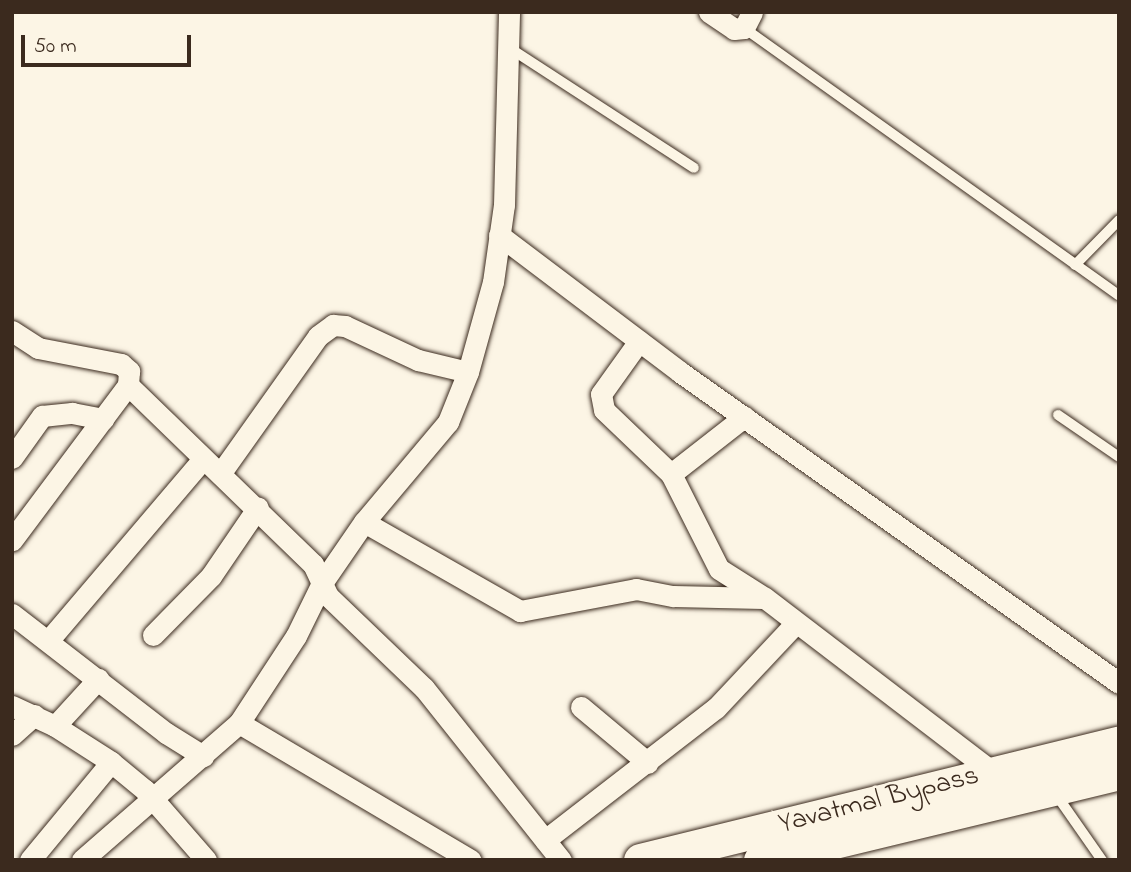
<!DOCTYPE html>
<style>
body{margin:0}
#map{position:relative;width:1131px;height:872px;overflow:hidden;background:#fcf5e5;font-family:"Indie Flower",sans-serif}
div>[style]{position:absolute}
[style*='--x']{left:calc(var(--x)*1px);top:calc(var(--y)*1px);width:calc(var(--w)*1px);rotate:calc(var(--a)*1deg)}
.roads{filter:drop-shadow(0 0 2px #3b2a1e) drop-shadow(0 0 2px #3b2a1e)}
.lane>*{height:10px;margin:-5px;padding:0 5px;transform-origin:5px;border-radius:5px;background:#fcf5e5}
.street>*{height:21px;margin:-10.5px;padding:0 10.5px;transform-origin:10.5px;border-radius:10.5px;background:#fcf5e5}
.primary>*{height:33px;margin:-16.5px;padding:0 16.5px;transform-origin:16.5px;border-radius:16.5px;background:#fcf5e5}
span{translate:-50% -50%;white-space:nowrap;text-align:center;line-height:1.15;-webkit-text-stroke:5px #fcf5e5;paint-order:stroke}
.street-label{font-size:28px;color:#3b2a1e}
.frame{position:absolute;inset:0;border:14px solid #3b2a1e;pointer-events:none}
.scale{position:absolute;left:21px;top:35px;width:170px;height:32px;box-sizing:border-box;border:4px solid #3b2a1e;border-top:0;padding-left:9px;font-size:21px;line-height:24px;white-space:nowrap;color:#3b2a1e;-webkit-text-stroke:5px #fcf5e5;paint-order:stroke}
</style>
<div id="map">
<div class="roads">
<div class="lane">
<i style="--x:744;--y:28;--w:460;--a:35.5"></i>
<i style="--x:511;--y:49;--w:218;--a:33"></i>
<i style="--x:1075;--y:265;--w:63;--a:-45.6"></i>
<i style="--x:1058;--y:415;--w:74;--a:34.5"></i>
<i style="--x:1055;--y:793;--w:82;--a:55"></i>
</div>
<div class="street">
<i style="--x:709;--y:12;--w:30;--a:34"></i>
<i style="--x:734;--y:29;--w:10;--a:-6"></i>
<i style="--x:744;--y:28;--w:18;--a:-63"></i>
<i style="--x:499;--y:235;--w:227;--a:37.1"></i>
<i style="--x:680;--y:372;--w:538;--a:35.31"></i>
<i style="--x:12;--y:331;--w:31;--a:33"></i>
<i style="--x:38;--y:348;--w:85;--a:10.9"></i>
<i style="--x:121;--y:364;--w:11;--a:41"></i>
<i style="--x:129;--y:371;--w:14;--a:94"></i>
<i style="--x:128;--y:385;--w:194;--a:126.8"></i>
<i style="--x:639;--y:341;--w:65;--a:125.6"></i>
<i style="--x:601;--y:394;--w:16;--a:79"></i>
<i style="--x:604;--y:410;--w:93;--a:43.7"></i>
<i style="--x:671;--y:474;--w:106;--a:63.2"></i>
<i style="--x:719;--y:569;--w:54;--a:32.2"></i>
<i style="--x:765;--y:598;--w:288;--a:37.4"></i>
<i style="--x:128;--y:385;--w:257;--a:44.1"></i>
<i style="--x:313;--y:564;--w:35;--a:65"></i>
<i style="--x:328;--y:596;--w:133;--a:43.8"></i>
<i style="--x:424;--y:688;--w:220;--a:51.5"></i>
<i style="--x:12;--y:458;--w:52;--a:-54.5"></i>
<i style="--x:42;--y:416;--w:30;--a:-6"></i>
<i style="--x:72;--y:413;--w:32;--a:11"></i>
<i style="--x:220;--y:474;--w:169;--a:-54.6"></i>
<i style="--x:318;--y:336;--w:19;--a:-36"></i>
<i style="--x:333;--y:325;--w:12;--a:5"></i>
<i style="--x:345;--y:326;--w:81;--a:25"></i>
<i style="--x:418;--y:360;--w:51;--a:13.5"></i>
<i style="--x:671;--y:474;--w:93;--a:-38"></i>
<i style="--x:364;--y:522;--w:180;--a:29.7"></i>
<i style="--x:520;--y:611;--w:118;--a:-10.7"></i>
<i style="--x:636;--y:589;--w:38;--a:11"></i>
<i style="--x:673;--y:596;--w:90;--a:1.3"></i>
<i style="--x:12;--y:614;--w:195;--a:37.7"></i>
<i style="--x:166;--y:733;--w:44;--a:31.9"></i>
<i style="--x:153;--y:635;--w:83;--a:-45.5"></i>
<i style="--x:211;--y:576;--w:83;--a:-55.7"></i>
<i style="--x:48;--y:641;--w:239;--a:-49.6"></i>
<i style="--x:12;--y:706;--w:47;--a:24.9"></i>
<i style="--x:55;--y:726;--w:67;--a:32.7"></i>
<i style="--x:111;--y:762;--w:44;--a:39.5"></i>
<i style="--x:145;--y:790;--w:93;--a:48.9"></i>
<i style="--x:581;--y:707;--w:87;--a:39.9"></i>
<i style="--x:239;--y:723;--w:269;--a:30.6"></i>
<i style="--x:55;--y:726;--w:64;--a:-47.5"></i>
<i style="--x:12;--y:735;--w:30;--a:-42"></i>
<i style="--x:545;--y:840;--w:216;--a:-37.7"></i>
<i style="--x:716;--y:708;--w:115;--a:-46.8"></i>
<i style="--x:30;--y:860;--w:127;--a:-50.4"></i>
<i style="--x:82;--y:860;--w:208;--a:-41.1"></i>
<i style="--x:239;--y:723;--w:104;--a:-56.8"></i>
<i style="--x:296;--y:636;--w:59;--a:-63.9"></i>
<i style="--x:322;--y:583;--w:74;--a:-55.5"></i>
<i style="--x:364;--y:522;--w:131;--a:-50"></i>
<i style="--x:448;--y:422;--w:54;--a:-68.2"></i>
<i style="--x:468;--y:372;--w:93;--a:-74.5"></i>
<i style="--x:493;--y:282;--w:78;--a:-81.9"></i>
<i style="--x:504;--y:205;--w:193;--a:-88.5"></i>
</div>
<div class="primary">
<i style="--x:640;--y:860;--w:493;--a:-13.8"></i>
<i style="--x:760;--y:860;--w:369;--a:-13.6"></i>
</div>
</div>
<div class="street-label">
<span style="left:879px;top:801px;rotate:-14deg">Yavatmal Bypass</span>
</div>
<div class="frame"></div>
<div class="scale">50 m</div>
</div>
